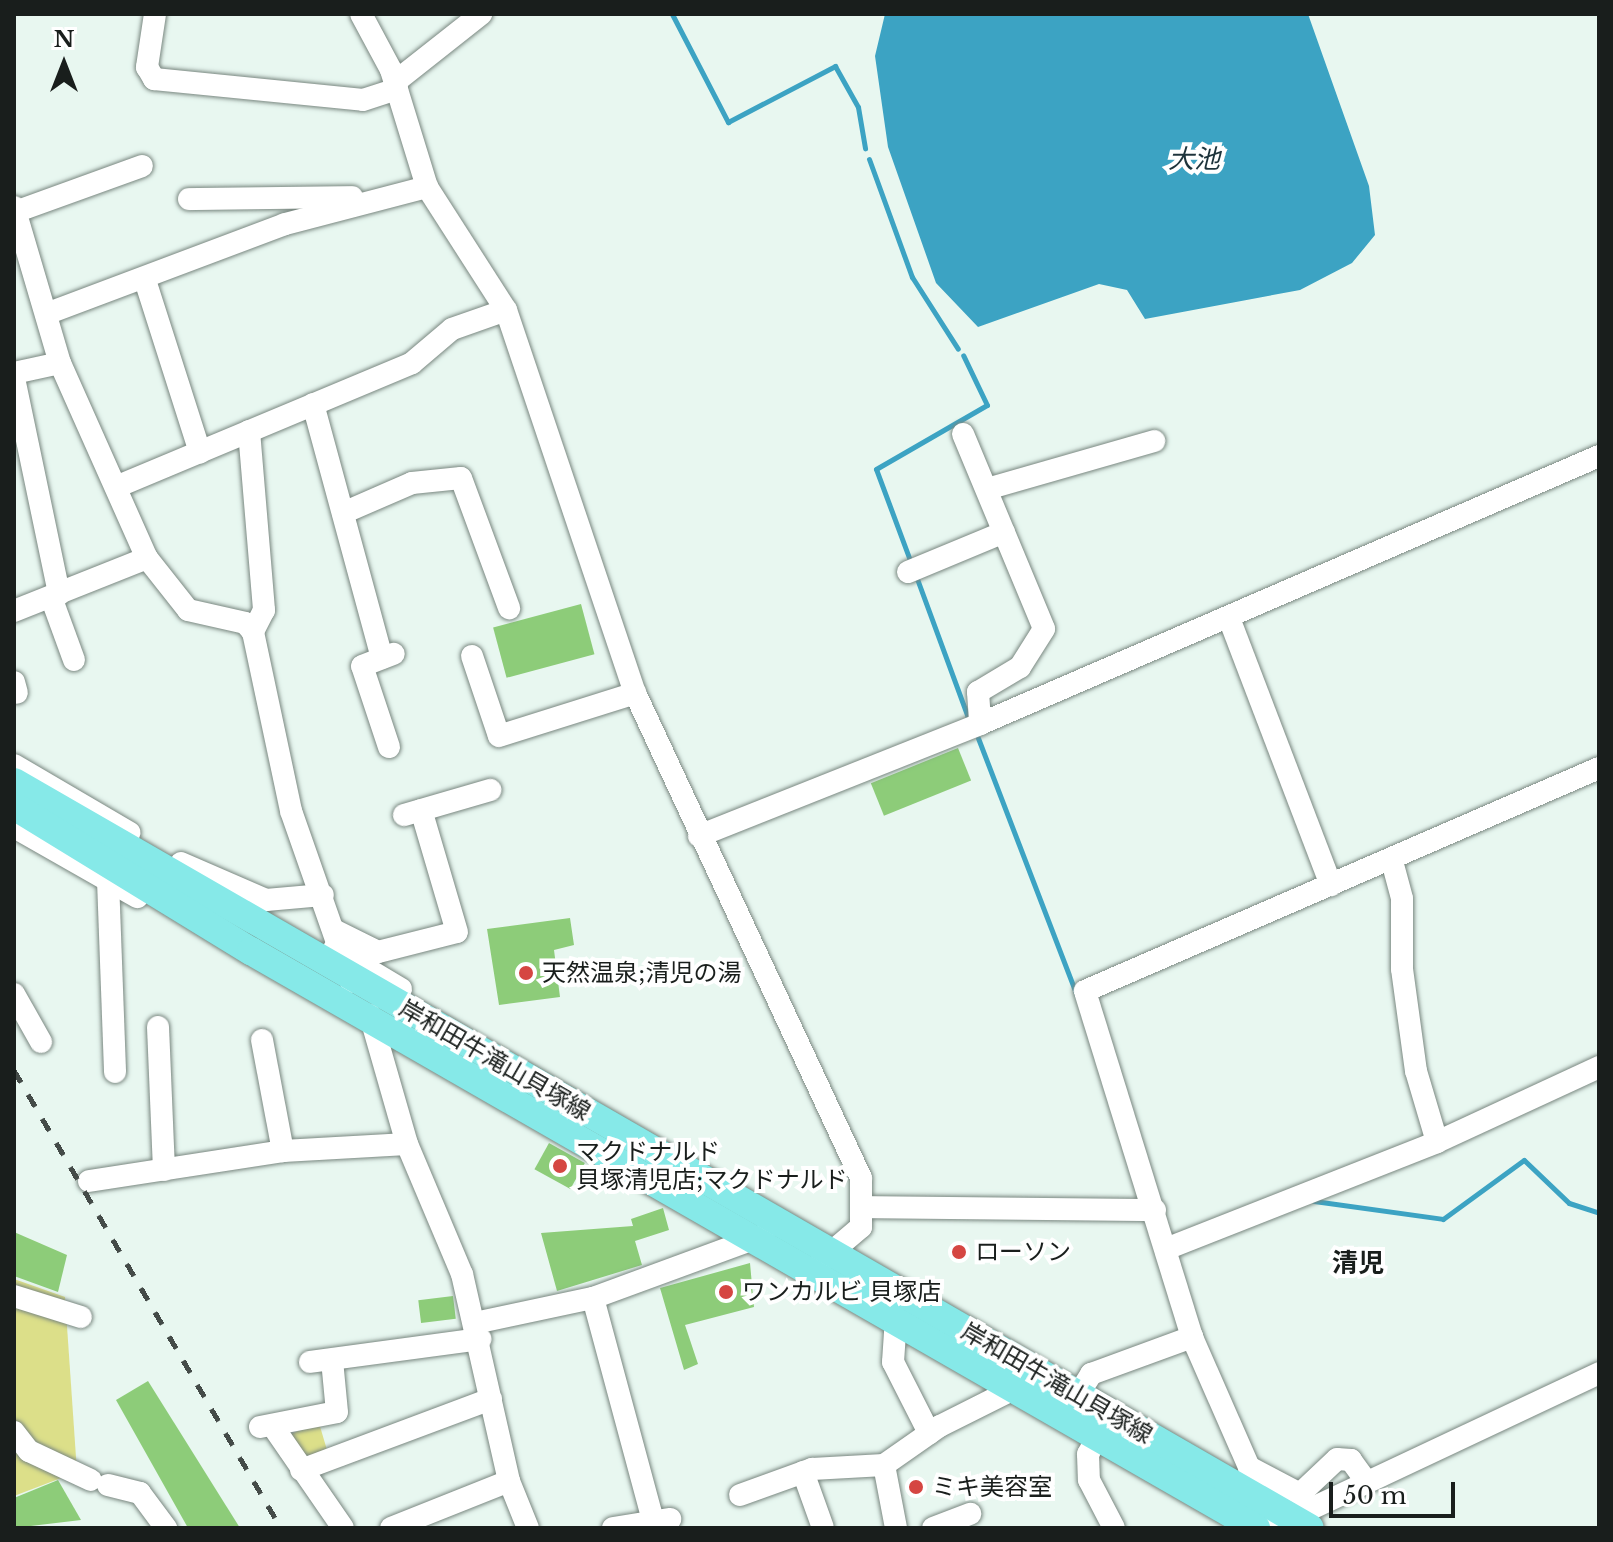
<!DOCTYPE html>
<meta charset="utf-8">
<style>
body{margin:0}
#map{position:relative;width:1613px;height:1542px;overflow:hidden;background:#e8f7f0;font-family:"Libre Baskerville","Noto Sans JP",serif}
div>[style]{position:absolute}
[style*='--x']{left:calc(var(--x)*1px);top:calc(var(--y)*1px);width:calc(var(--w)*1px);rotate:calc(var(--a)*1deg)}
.green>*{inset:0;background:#dcdf89}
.water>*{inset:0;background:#3ca3c3}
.stream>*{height:5px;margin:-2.5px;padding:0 2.5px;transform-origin:2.5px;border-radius:2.5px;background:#3ca3c3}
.building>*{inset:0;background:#8dcc79;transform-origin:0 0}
.roads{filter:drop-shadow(0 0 2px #798780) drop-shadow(0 0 2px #798780)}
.minor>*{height:22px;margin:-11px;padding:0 11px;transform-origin:11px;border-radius:11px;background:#fff}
.major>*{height:28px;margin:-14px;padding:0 14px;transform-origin:14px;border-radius:14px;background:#86e9e8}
.rail>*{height:5px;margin-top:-2.5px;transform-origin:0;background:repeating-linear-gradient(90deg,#444b48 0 14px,transparent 0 28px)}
.dots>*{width:22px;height:22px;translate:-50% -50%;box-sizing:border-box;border:4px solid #fff;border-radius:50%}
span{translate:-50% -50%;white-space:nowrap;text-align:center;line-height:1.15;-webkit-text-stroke:8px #fff;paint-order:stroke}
.poi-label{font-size:24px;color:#191e1c}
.left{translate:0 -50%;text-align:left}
.street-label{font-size:24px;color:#191e1c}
.water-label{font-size:26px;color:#1d333b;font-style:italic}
.neighbourhood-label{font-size:26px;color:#191e1c;font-weight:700}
.frame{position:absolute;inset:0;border:16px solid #191e1c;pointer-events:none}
.north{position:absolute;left:24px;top:24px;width:80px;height:80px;-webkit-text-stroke:6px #fff;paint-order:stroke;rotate:0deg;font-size:22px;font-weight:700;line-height:32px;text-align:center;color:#191e1c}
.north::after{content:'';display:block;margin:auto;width:28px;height:36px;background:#191e1c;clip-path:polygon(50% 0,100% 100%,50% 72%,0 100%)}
.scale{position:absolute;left:1329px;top:1482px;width:126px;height:36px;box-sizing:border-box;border:4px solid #191e1c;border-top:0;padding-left:10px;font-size:24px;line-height:28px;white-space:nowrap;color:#191e1c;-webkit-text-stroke:6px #fff;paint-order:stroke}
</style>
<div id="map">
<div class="green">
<i style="clip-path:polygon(14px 1279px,65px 1297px,77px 1472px,14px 1496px)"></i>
<i style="clip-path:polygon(319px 1423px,327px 1450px,304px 1460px,288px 1435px)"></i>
</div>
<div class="water">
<i style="clip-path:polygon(885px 14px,1308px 14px,1369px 186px,1375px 235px,1352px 263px,1300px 290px,1145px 319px,1127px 290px,1099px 284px,978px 327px,936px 283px,888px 147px,875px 56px)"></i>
</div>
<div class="stream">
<i style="--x:672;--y:14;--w:122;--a:62.6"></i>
<i style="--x:728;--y:122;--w:121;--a:-27.6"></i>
<i style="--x:835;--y:66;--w:47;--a:60.7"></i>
<i style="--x:858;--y:107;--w:42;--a:80.3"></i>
<i style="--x:869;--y:159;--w:126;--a:70"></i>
<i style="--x:912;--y:277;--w:85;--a:57.4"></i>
<i style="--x:911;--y:563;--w:100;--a:-110.4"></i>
<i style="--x:876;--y:469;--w:128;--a:-30"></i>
<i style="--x:987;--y:405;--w:55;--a:-115.6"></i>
<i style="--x:916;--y:576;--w:150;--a:69.8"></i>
<i style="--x:978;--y:738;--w:280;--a:69"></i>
<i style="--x:1314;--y:1201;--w:130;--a:7.9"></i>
<i style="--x:1443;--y:1219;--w:100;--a:-36.1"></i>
<i style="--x:1524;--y:1160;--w:62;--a:43.7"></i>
<i style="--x:1569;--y:1203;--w:32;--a:18"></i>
</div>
<div class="building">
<i style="left:581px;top:604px;width:52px;height:91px;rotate:75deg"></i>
<i style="left:958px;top:748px;width:35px;height:94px;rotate:68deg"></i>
<i style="clip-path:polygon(570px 918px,574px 945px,554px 950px,560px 997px,499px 1005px,487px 929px)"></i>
<i style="left:549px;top:1143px;width:41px;height:30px;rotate:29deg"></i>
<i style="clip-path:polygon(663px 1208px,669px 1230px,635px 1241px,642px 1265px,557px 1291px,541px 1233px,633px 1226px,631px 1219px)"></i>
<i style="clip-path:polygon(14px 1232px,67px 1255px,58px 1292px,14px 1276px)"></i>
<i style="clip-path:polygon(750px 1263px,754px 1307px,685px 1325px,698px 1364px,684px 1370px,660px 1288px)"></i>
<i style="left:453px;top:1296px;width:23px;height:35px;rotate:83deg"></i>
<i style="clip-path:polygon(148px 1381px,240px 1528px,188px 1528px,116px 1400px)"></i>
<i style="clip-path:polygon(58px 1480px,81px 1520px,14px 1528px,14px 1498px)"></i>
</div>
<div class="roads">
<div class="minor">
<i style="--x:155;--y:14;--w:54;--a:98.6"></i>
<i style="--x:147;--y:67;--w:14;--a:60"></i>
<i style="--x:154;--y:79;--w:210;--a:5.7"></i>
<i style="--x:363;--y:100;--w:36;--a:-18"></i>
<i style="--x:361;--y:14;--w:64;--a:61.8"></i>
<i style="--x:391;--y:70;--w:122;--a:72.9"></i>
<i style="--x:427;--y:187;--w:146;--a:57.3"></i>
<i style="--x:506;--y:310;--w:404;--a:71.4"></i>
<i style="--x:635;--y:693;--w:535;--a:65.02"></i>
<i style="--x:861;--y:1178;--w:49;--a:90"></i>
<i style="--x:861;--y:1227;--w:52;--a:139.6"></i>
<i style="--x:395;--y:82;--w:110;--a:-38.3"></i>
<i style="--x:189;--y:199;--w:163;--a:-0.7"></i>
<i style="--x:14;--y:207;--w:163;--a:73.6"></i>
<i style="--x:60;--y:363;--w:214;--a:66"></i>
<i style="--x:147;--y:558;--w:66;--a:51.7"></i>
<i style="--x:188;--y:610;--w:58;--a:12.8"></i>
<i style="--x:245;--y:623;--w:12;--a:48"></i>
<i style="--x:253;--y:632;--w:183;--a:78"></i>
<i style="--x:291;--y:811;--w:181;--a:70.7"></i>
<i style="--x:15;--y:212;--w:135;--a:-19.9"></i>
<i style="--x:145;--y:280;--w:181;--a:72.3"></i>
<i style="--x:46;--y:314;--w:255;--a:-20.6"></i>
<i style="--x:285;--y:224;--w:147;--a:-14.6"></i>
<i style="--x:14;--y:373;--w:47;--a:-12.3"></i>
<i style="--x:14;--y:378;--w:221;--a:78.2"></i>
<i style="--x:313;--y:404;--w:263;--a:74.8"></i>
<i style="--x:249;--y:431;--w:180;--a:85.2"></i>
<i style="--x:264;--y:610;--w:25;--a:117"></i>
<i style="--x:963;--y:434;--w:211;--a:67.4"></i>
<i style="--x:1044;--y:629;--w:45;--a:122.3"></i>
<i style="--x:1020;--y:667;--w:49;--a:149.2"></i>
<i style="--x:978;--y:692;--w:32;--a:86"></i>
<i style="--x:116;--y:487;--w:321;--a:-22.7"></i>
<i style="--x:412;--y:363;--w:52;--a:-40.4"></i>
<i style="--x:452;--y:329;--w:57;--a:-19.4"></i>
<i style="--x:987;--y:489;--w:174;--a:-16"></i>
<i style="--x:343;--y:513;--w:75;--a:-23.5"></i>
<i style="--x:412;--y:483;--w:49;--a:-5.8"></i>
<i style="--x:461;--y:478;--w:139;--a:69.7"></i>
<i style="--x:908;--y:572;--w:104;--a:-22.6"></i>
<i style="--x:51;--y:597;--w:67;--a:69.9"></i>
<i style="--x:14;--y:611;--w:143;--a:-21.7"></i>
<i style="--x:1229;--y:618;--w:286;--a:69.1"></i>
<i style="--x:472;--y:656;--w:84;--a:71.4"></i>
<i style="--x:499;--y:736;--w:143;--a:-17.5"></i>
<i style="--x:14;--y:682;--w:11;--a:75"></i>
<i style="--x:389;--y:747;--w:85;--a:-108.4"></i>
<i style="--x:362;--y:666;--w:34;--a:-21"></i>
<i style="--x:14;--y:765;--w:134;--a:30.4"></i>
<i style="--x:404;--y:815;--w:90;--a:-16.2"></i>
<i style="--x:14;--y:827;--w:142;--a:29.6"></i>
<i style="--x:699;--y:836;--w:302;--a:-21.7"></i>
<i style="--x:980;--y:724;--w:675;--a:-23.41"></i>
<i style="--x:1392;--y:861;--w:39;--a:75"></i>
<i style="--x:1402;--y:899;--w:70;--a:90"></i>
<i style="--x:1402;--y:969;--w:103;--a:82.2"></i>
<i style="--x:1416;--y:1071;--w:74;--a:73.5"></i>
<i style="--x:181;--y:863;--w:93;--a:23.5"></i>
<i style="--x:266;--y:900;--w:57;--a:-5"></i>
<i style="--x:108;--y:880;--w:192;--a:87.9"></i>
<i style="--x:334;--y:930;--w:49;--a:26.6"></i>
<i style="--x:378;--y:952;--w:81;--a:-14.2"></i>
<i style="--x:457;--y:932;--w:127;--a:-106.4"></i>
<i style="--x:334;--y:949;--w:78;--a:30.8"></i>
<i style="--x:14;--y:994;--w:55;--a:60.6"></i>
<i style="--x:370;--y:1015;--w:134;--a:74"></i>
<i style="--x:407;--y:1144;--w:141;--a:67.1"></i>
<i style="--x:462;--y:1274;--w:212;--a:77.2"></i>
<i style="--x:509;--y:1481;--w:51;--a:68"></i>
<i style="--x:158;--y:1027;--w:143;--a:87.6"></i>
<i style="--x:262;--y:1040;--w:113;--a:79.3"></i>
<i style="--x:89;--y:1181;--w:196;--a:-8.8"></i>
<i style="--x:283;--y:1151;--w:124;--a:-3.2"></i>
<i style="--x:864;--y:1207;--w:291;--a:0.6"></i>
<i style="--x:1166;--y:1249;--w:291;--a:-21.5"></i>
<i style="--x:1437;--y:1142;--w:179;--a:-24.8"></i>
<i style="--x:14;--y:1296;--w:70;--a:17.4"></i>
<i style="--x:593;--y:1298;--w:231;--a:74.9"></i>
<i style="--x:896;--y:1318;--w:44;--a:93.9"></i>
<i style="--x:893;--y:1362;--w:80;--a:63.1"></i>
<i style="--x:475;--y:1323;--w:121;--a:-12"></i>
<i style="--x:593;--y:1298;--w:182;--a:-20.2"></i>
<i style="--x:310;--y:1362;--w:172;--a:-7.7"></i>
<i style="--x:1078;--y:1395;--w:25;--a:-58"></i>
<i style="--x:1091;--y:1374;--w:108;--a:-20.1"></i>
<i style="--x:1103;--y:1425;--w:33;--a:117"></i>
<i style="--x:1088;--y:1454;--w:26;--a:88"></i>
<i style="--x:1089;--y:1480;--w:54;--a:62.5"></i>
<i style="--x:260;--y:1427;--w:78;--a:-11"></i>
<i style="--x:337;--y:1412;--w:52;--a:-95.5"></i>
<i style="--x:274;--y:1428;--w:121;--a:55.4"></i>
<i style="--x:14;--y:1432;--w:24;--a:52"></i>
<i style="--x:29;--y:1451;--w:68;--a:25.1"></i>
<i style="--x:884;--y:1465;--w:64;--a:79.2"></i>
<i style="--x:301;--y:1470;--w:203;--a:-20.5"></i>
<i style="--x:803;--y:1472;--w:59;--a:70.3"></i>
<i style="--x:1366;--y:1481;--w:26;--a:-126"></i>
<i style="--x:1351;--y:1460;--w:14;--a:-176"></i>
<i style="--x:1337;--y:1459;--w:51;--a:136.6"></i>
<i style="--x:1300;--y:1494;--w:58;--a:-152.1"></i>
<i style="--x:1249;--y:1467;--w:142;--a:-113.7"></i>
<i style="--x:1192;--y:1337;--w:362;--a:-107.2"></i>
<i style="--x:1085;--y:991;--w:560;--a:-23.45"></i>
<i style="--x:108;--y:1485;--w:33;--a:14"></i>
<i style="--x:140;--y:1493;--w:44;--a:53.4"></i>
<i style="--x:740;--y:1495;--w:77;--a:-19.9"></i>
<i style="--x:812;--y:1469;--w:72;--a:-3.2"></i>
<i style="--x:884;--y:1465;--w:68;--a:-34.9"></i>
<i style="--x:940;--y:1426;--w:85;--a:-26.6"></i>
<i style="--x:391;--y:1528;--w:127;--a:-21.7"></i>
<i style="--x:613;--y:1528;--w:58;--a:-9"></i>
<i style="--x:933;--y:1528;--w:40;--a:-21"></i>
<i style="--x:1270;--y:1528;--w:364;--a:-25.2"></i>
</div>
<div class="major">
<i style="--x:14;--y:782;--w:1495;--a:29.93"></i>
<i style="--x:14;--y:806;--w:278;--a:31.5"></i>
<i style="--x:251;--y:951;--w:1159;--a:29.86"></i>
</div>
</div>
<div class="rail">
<i style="--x:14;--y:1070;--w:530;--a:59.76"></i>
</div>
<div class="dots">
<i style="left:526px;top:973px;background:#d54642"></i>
<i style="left:560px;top:1166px;background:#d54642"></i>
<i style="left:959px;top:1252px;background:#d54642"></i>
<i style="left:726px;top:1292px;background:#d54642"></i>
<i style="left:916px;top:1487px;background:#d54642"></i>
</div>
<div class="poi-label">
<span class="left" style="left:542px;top:973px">天然温泉;清児の湯</span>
<span class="left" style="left:576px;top:1166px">マクドナルド<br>貝塚清児店;マクドナルド</span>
<span class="left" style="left:975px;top:1252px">ローソン</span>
<span class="left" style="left:742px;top:1292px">ワンカルビ 貝塚店</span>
<span class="left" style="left:932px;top:1487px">ミキ美容室</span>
</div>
<div class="street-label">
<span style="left:495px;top:1060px;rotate:30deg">岸和田牛滝山貝塚線</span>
<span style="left:1057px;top:1383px;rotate:30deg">岸和田牛滝山貝塚線</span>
</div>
<div class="water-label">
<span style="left:1194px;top:160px">大池</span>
</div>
<div class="neighbourhood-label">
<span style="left:1358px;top:1264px">清児</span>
</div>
<div class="frame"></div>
<div class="north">N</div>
<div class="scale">50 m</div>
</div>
